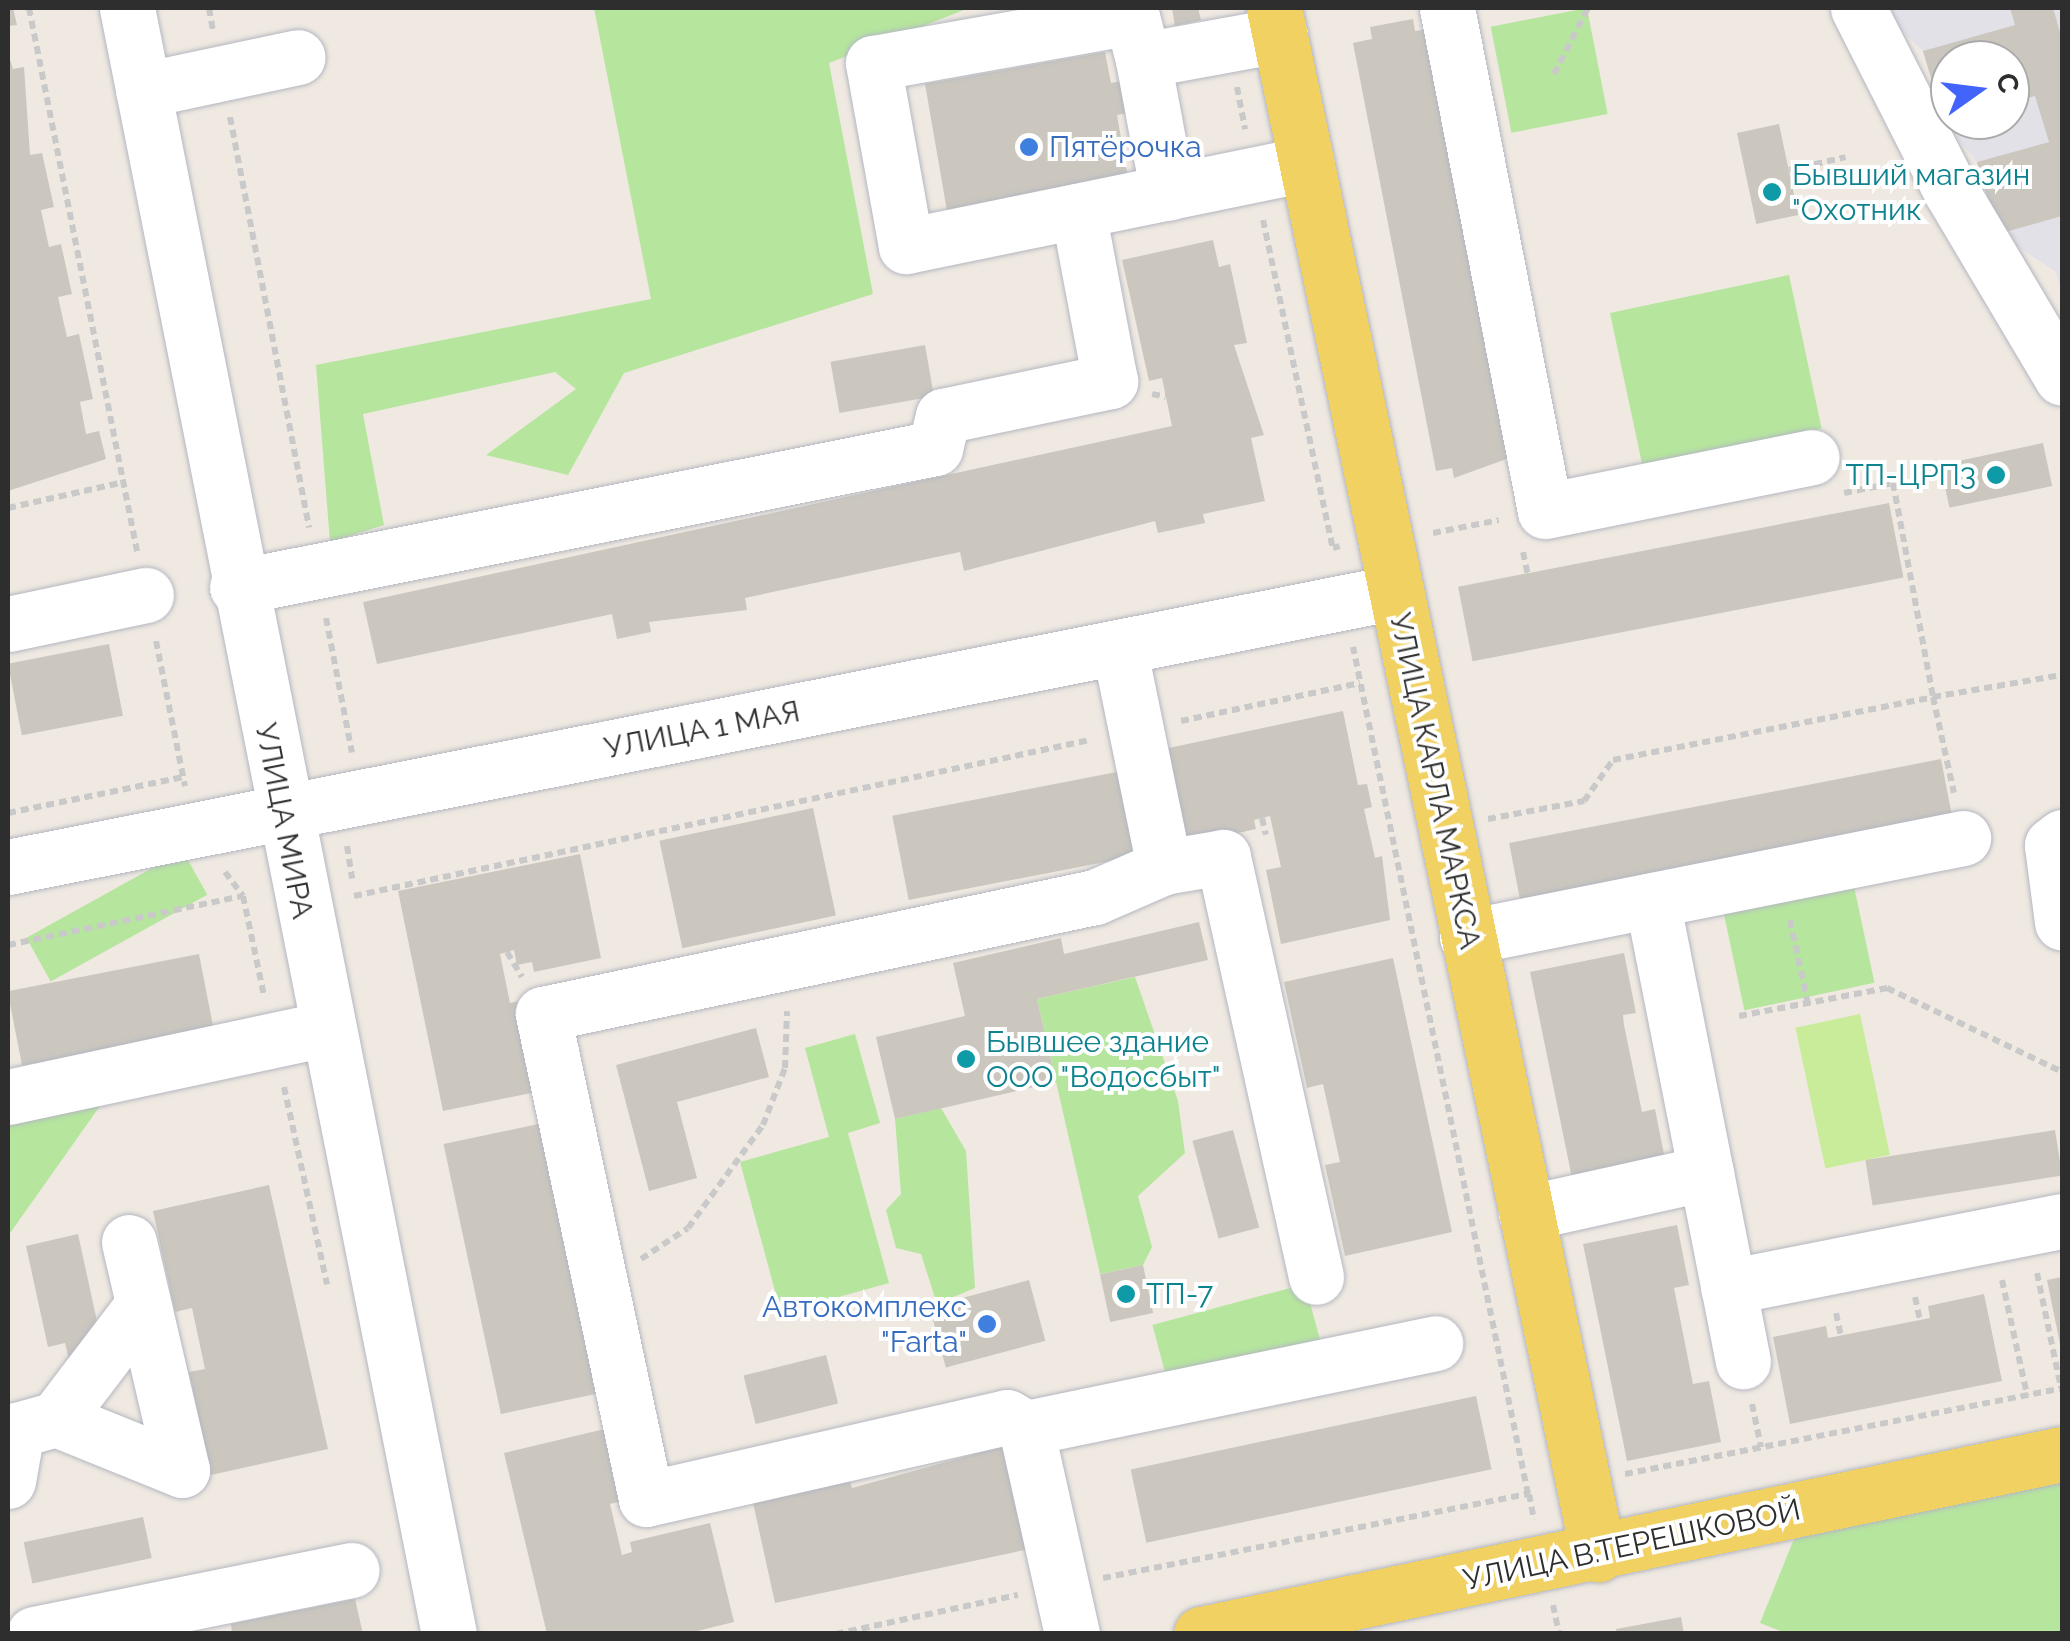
<!DOCTYPE html>
<meta charset="utf-8">
<style>
body{margin:0}
#map{position:relative;width:2070px;height:1641px;overflow:hidden;background:#efe9e1;font-family:Raleway,sans-serif}
div>[style]{position:absolute}
[style*='--x']{left:calc(var(--x)*1px);top:calc(var(--y)*1px);width:calc(var(--w)*1px);rotate:calc(var(--a)*1deg)}
.industrial>*{inset:0;background:#e3e1e8}
.green>*{inset:0;background:#b6e59e;transform-origin:0 0}
.pitch>*{inset:0;background:#c9ec9a;transform-origin:0 0}
.building>*{inset:0;background:#cbc7bf;transform-origin:0 0}
.path>*{height:6px;margin-top:-3px;transform-origin:0;background:repeating-linear-gradient(90deg,#c9c9c9 0 8px,transparent 0 13px)}
.roads{filter:drop-shadow(0 0 2px #b4b7c1) drop-shadow(0 0 2px #b4b7c1)}
.minor>*{height:55px;margin:-27.5px;padding:0 27.5px;transform-origin:27.5px;border-radius:27.5px;background:#fff}
.major>*{height:55px;margin:-27.5px;padding:0 27.5px;transform-origin:27.5px;border-radius:27.5px;background:#f2d163}
.dots>*{width:28px;height:28px;translate:-50% -50%;box-sizing:border-box;border:5px solid #fff;border-radius:50%}
span{translate:-50% -50%;white-space:nowrap;text-align:center;line-height:1.15;-webkit-text-stroke:8px #fff;paint-order:stroke}
.shop-label{font-size:30px;color:#366cbe}
.left{translate:0 -50%;text-align:left}
.right{translate:-100% -50%;text-align:right}
.culture-label{font-size:30px;color:#0d838f}
.street-label{font-size:30px;color:#2e2e2e}
.frame{position:absolute;inset:0;border:10px solid #2e2e2e;pointer-events:none}
.north{position:absolute;left:1930px;top:40px;width:100px;height:100px;box-sizing:border-box;background:#fff;border:2px solid #ababab;border-radius:50%;rotate:76deg;font-size:28px;font-weight:700;line-height:40px;text-align:center;color:#2e2e2e}
.north::after{content:'';display:block;margin:auto;width:35px;height:45px;background:#4264fb;clip-path:polygon(50% 0,100% 100%,50% 72%,0 100%)}
</style>
<div id="map">
<div class="industrial">
<i style="clip-path:polygon(evenodd,1877px 8px,2062px 8px,2062px 294px,2056px 272px,1998px 234px,1977px 162px,1944px 122px,1923px 51px,1877px 8px,1950px 60px,2010px 60px,2010px 120px,1950px 120px,1950px 60px)"></i>
</div>
<div class="green">
<i style="clip-path:polygon(594px 8px,969px 8px,829px 63px,873px 294px,624px 373px,568px 475px,486px 455px,576px 389px,555px 372px,363px 414px,384px 525px,330px 542px,316px 365px,651px 299px)"></i>
<i style="left:1587px;top:8px;width:108px;height:98px;rotate:79deg"></i>
<i style="left:1789px;top:275px;width:157px;height:183px;rotate:78deg"></i>
<i style="left:183px;top:851px;width:50px;height:179px;rotate:61deg"></i>
<i style="left:1852px;top:877px;width:108px;height:133px;rotate:78deg"></i>
<i style="clip-path:polygon(1135px 977px,1178px 1101px,1185px 1153px,1138px 1196px,1152px 1247px,1143px 1265px,1100px 1274px,1037px 999px)"></i>
<i style="clip-path:polygon(855px 1034px,880px 1123px,848px 1133px,889px 1283px,781px 1313px,740px 1162px,829px 1137px,805px 1048px)"></i>
<i style="clip-path:polygon(112px 1089px,8px 1236px,8px 1111px)"></i>
<i style="clip-path:polygon(941px 1108px,966px 1151px,975px 1288px,937px 1304px,921px 1254px,896px 1248px,886px 1210px,901px 1194px,895px 1119px)"></i>
<i style="left:1305px;top:1284px;width:71px;height:158px;rotate:75deg"></i>
<i style="clip-path:polygon(2062px 1476px,2062px 1633px,1788px 1634px,1760px 1623px,1796px 1534px)"></i>
</div>
<div class="pitch">
<i style="left:1860px;top:1014px;width:144px;height:66px;rotate:78deg"></i>
</div>
<div class="building">
<i style="clip-path:polygon(8px 8px,13px 8px,17px 25px,8px 26px)"></i>
<i style="clip-path:polygon(1172px 8px,1198px 8px,1201px 20px,1175px 26px)"></i>
<i style="clip-path:polygon(2010px 8px,2053px 8px,2062px 39px,2062px 216px,1998px 234px,1977px 162px,2049px 142px,2035px 96px,2010px 103px,2010px 60px,1950px 60px,1944px 122px,1923px 51px,2015px 25px)"></i>
<i style="clip-path:polygon(1413px 19px,1415px 31px,1429px 29px,1512px 457px,1454px 478px,1452px 468px,1436px 471px,1353px 43px,1372px 39px,1370px 27px)"></i>
<i style="clip-path:polygon(1105px 52px,1111px 83px,1127px 80px,1133px 112px,1117px 115px,1128px 178px,947px 211px,925px 84px)"></i>
<i style="clip-path:polygon(8px 53px,13px 69px,24px 67px,30px 155px,42px 153px,54px 207px,41px 210px,49px 247px,61px 244px,72px 294px,58px 297px,67px 337px,79px 334px,93px 399px,80px 402px,86px 434px,99px 431px,106px 459px,8px 491px)"></i>
<i style="left:1779px;top:124px;width:93px;height:43px;rotate:78deg"></i>
<i style="clip-path:polygon(1213px 240px,1219px 267px,1230px 264px,1247px 343px,1234px 345px,1264px 435px,1251px 438px,1265px 501px,1203px 514px,1205px 523px,1158px 533px,1155px 521px,964px 571px,960px 552px,745px 598px,747px 610px,649px 622px,651px 632px,617px 639px,612px 614px,377px 664px,363px 602px,1172px 426px,1162px 378px,1149px 381px,1122px 260px)"></i>
<i style="left:925px;top:345px;width:52px;height:96px;rotate:80deg"></i>
<i style="left:2043px;top:443px;width:44px;height:105px;rotate:78deg"></i>
<i style="left:1889px;top:503px;width:76px;height:439px;rotate:79deg"></i>
<i style="left:109px;top:644px;width:73px;height:103px;rotate:79deg"></i>
<i style="clip-path:polygon(1343px 711px,1358px 785px,1367px 784px,1372px 807px,1364px 809px,1375px 858px,1382px 856px,1390px 920px,1281px 944px,1266px 870px,1281px 867px,1270px 816px,1254px 820px,1256px 829px,1184px 845px,1164px 749px)"></i>
<i style="left:1941px;top:759px;width:72px;height:440px;rotate:79deg"></i>
<i style="left:1122px;top:771px;width:86px;height:234px;rotate:79deg"></i>
<i style="left:813px;top:808px;width:110px;height:157px;rotate:78deg"></i>
<i style="clip-path:polygon(580px 854px,601px 958px,534px 972px,532px 962px,517px 965px,514px 950px,500px 954px,510px 1003px,529px 999px,536px 1092px,443px 1111px,398px 891px)"></i>
<i style="clip-path:polygon(1199px 922px,1208px 960px,1037px 999px,1056px 1082px,895px 1119px,876px 1037px,965px 1016px,953px 963px,1061px 938px,1064px 954px)"></i>
<i style="clip-path:polygon(1624px 953px,1636px 1013px,1623px 1015px,1624px 1025px,1642px 1112px,1655px 1109px,1667px 1169px,1574px 1188px,1530px 972px)"></i>
<i style="left:199px;top:954px;width:76px;height:195px;rotate:79deg"></i>
<i style="clip-path:polygon(1393px 958px,1452px 1232px,1345px 1256px,1325px 1165px,1340px 1162px,1323px 1084px,1307px 1088px,1284px 982px)"></i>
<i style="clip-path:polygon(756px 1028px,769px 1077px,677px 1102px,697px 1178px,649px 1191px,616px 1065px)"></i>
<i style="left:557px;top:1120px;width:276px;height:116px;rotate:78deg"></i>
<i style="left:1233px;top:1130px;width:101px;height:42px;rotate:75deg"></i>
<i style="left:2055px;top:1130px;width:46px;height:192px;rotate:81deg"></i>
<i style="clip-path:polygon(269px 1185px,328px 1449px,211px 1475px,189px 1372px,205px 1369px,192px 1308px,175px 1312px,153px 1211px)"></i>
<i style="clip-path:polygon(1677px 1225px,1689px 1285px,1674px 1288px,1693px 1384px,1709px 1381px,1721px 1442px,1627px 1461px,1583px 1244px)"></i>
<i style="clip-path:polygon(78px 1234px,100px 1335px,69px 1360px,65px 1343px,48px 1347px,26px 1246px)"></i>
<i style="left:1143px;top:1265px;width:49px;height:44px;rotate:78deg"></i>
<i style="clip-path:polygon(2062px 1277px,2062px 1349px,2061px 1349px,2047px 1280px)"></i>
<i style="left:1029px;top:1280px;width:63px;height:103px;rotate:75deg"></i>
<i style="clip-path:polygon(1984px 1294px,2002px 1381px,1790px 1424px,1773px 1337px,1826px 1326px,1828px 1338px,1920px 1320px,1930px 1318px,1928px 1306px)"></i>
<i style="left:826px;top:1355px;width:50px;height:85px;rotate:76deg"></i>
<i style="left:1476px;top:1396px;width:75px;height:353px;rotate:78deg"></i>
<i style="clip-path:polygon(613px 1427px,630px 1499px,610px 1504px,622px 1555px,632px 1552px,630px 1542px,710px 1523px,734px 1622px,685px 1634px,547px 1634px,504px 1453px)"></i>
<i style="clip-path:polygon(1011px 1444px,1034px 1548px,775px 1603px,752px 1498px,849px 1478px,852px 1488px)"></i>
<i style="left:143px;top:1517px;width:42px;height:122px;rotate:78deg"></i>
<i style="clip-path:polygon(355px 1599px,363px 1634px,232px 1634px,231px 1624px)"></i>
<i style="clip-path:polygon(1681px 1617px,1684px 1634px,1617px 1634px,1616px 1629px)"></i>
</div>
<div class="path">
<i style="--x:29;--y:8;--w:554;--a:78.75"></i>
<i style="--x:209;--y:8;--w:23;--a:80"></i>
<i style="--x:1554;--y:74;--w:74;--a:-62.7"></i>
<i style="--x:1237;--y:87;--w:43;--a:79.2"></i>
<i style="--x:230;--y:117;--w:418;--a:79.1"></i>
<i style="--x:1789;--y:170;--w:58;--a:-12.8"></i>
<i style="--x:1263;--y:220;--w:335;--a:78"></i>
<i style="--x:1333;--y:548;--w:7;--a:-16"></i>
<i style="--x:1152;--y:394;--w:14;--a:12"></i>
<i style="--x:1844;--y:493;--w:50;--a:-11.5"></i>
<i style="--x:1893;--y:483;--w:218;--a:79.4"></i>
<i style="--x:1933;--y:697;--w:131;--a:-9.7"></i>
<i style="--x:8;--y:508;--w:119;--a:-12.6"></i>
<i style="--x:1433;--y:533;--w:67;--a:-11.1"></i>
<i style="--x:1523;--y:552;--w:24;--a:78"></i>
<i style="--x:326;--y:618;--w:137;--a:79.1"></i>
<i style="--x:156;--y:641;--w:148;--a:78.7"></i>
<i style="--x:1181;--y:721;--w:183;--a:-12"></i>
<i style="--x:8;--y:813;--w:179;--a:-11.6"></i>
<i style="--x:1262;--y:818;--w:17;--a:77"></i>
<i style="--x:1488;--y:819;--w:98;--a:-10.6"></i>
<i style="--x:1584;--y:801;--w:50;--a:-54.7"></i>
<i style="--x:1613;--y:760;--w:326;--a:-11.1"></i>
<i style="--x:1933;--y:697;--w:98;--a:77.7"></i>
<i style="--x:347;--y:846;--w:33;--a:81"></i>
<i style="--x:225;--y:872;--w:30;--a:53"></i>
<i style="--x:243;--y:896;--w:102;--a:78.1"></i>
<i style="--x:354;--y:896;--w:752;--a:-11.97"></i>
<i style="--x:1790;--y:920;--w:86;--a:77.9"></i>
<i style="--x:8;--y:945;--w:240;--a:-11.8"></i>
<i style="--x:507;--y:952;--w:29;--a:59"></i>
<i style="--x:1739;--y:1016;--w:151;--a:-10.7"></i>
<i style="--x:1887;--y:988;--w:194;--a:25.6"></i>
<i style="--x:284;--y:1087;--w:202;--a:77.7"></i>
<i style="--x:641;--y:1259;--w:56;--a:-33.4"></i>
<i style="--x:688;--y:1228;--w:127;--a:-53.9"></i>
<i style="--x:763;--y:1125;--w:61;--a:-68.9"></i>
<i style="--x:785;--y:1068;--w:57;--a:-88"></i>
<i style="--x:2037;--y:1273;--w:117;--a:78.2"></i>
<i style="--x:2002;--y:1280;--w:118;--a:77.7"></i>
<i style="--x:1915;--y:1297;--w:24;--a:78"></i>
<i style="--x:1836;--y:1313;--w:24;--a:78"></i>
<i style="--x:1752;--y:1404;--w:44;--a:78.2"></i>
<i style="--x:1625;--y:1474;--w:445;--a:-11.1"></i>
<i style="--x:1529;--y:1494;--w:26;--a:79"></i>
<i style="--x:1103;--y:1578;--w:433;--a:-11.2"></i>
<i style="--x:1528;--y:1494;--w:865;--a:-101.67"></i>
<i style="--x:1553;--y:1605;--w:30;--a:78"></i>
<i style="--x:836;--y:1634;--w:186;--a:-12.1"></i>
</div>
<div class="roads">
<div class="minor">
<i style="--x:127;--y:8;--w:1658;--a:78.8"></i>
<i style="--x:1447;--y:8;--w:512;--a:78.98"></i>
<i style="--x:1545;--y:511;--w:272;--a:-11.4"></i>
<i style="--x:1858;--y:8;--w:205;--a:63.1"></i>
<i style="--x:1951;--y:191;--w:217;--a:59.3"></i>
<i style="--x:1280;--y:35;--w:139;--a:169.7"></i>
<i style="--x:1143;--y:60;--w:44;--a:-104.3"></i>
<i style="--x:1132;--y:17;--w:263;--a:169.9"></i>
<i style="--x:873;--y:63;--w:186;--a:79.8"></i>
<i style="--x:906;--y:246;--w:409;--a:-11.6"></i>
<i style="--x:1143;--y:60;--w:135;--a:79.4"></i>
<i style="--x:143;--y:90;--w:158;--a:-12"></i>
<i style="--x:237;--y:587;--w:712;--a:-11.26"></i>
<i style="--x:935;--y:448;--w:33;--a:-76"></i>
<i style="--x:943;--y:416;--w:171;--a:-11.8"></i>
<i style="--x:1110;--y:381;--w:173;--a:-100.7"></i>
<i style="--x:8;--y:624;--w:141;--a:-11.9"></i>
<i style="--x:1119;--y:647;--w:225;--a:78.4"></i>
<i style="--x:1164;--y:867;--w:60;--a:-9.6"></i>
<i style="--x:1223;--y:857;--w:430;--a:77.5"></i>
<i style="--x:2062;--y:837;--w:13;--a:141"></i>
<i style="--x:2052;--y:845;--w:78;--a:82.6"></i>
<i style="--x:8;--y:867;--w:1415;--a:-11.21"></i>
<i style="--x:1467;--y:937;--w:506;--a:-11.29"></i>
<i style="--x:8;--y:1097;--w:325;--a:-12.1"></i>
<i style="--x:1706;--y:1173;--w:192;--a:78.9"></i>
<i style="--x:1526;--y:1213;--w:184;--a:-12.5"></i>
<i style="--x:1706;--y:1173;--w:278;--a:-101.2"></i>
<i style="--x:1728;--y:1287;--w:340;--a:-11.2"></i>
<i style="--x:56;--y:1419;--w:143;--a:-52.7"></i>
<i style="--x:1026;--y:1428;--w:22;--a:-150"></i>
<i style="--x:1007;--y:1417;--w:370;--a:167.2"></i>
<i style="--x:646;--y:1499;--w:496;--a:-102"></i>
<i style="--x:543;--y:1014;--w:564;--a:-11.97"></i>
<i style="--x:1095;--y:897;--w:75;--a:-23.5"></i>
<i style="--x:8;--y:1481;--w:52;--a:-80"></i>
<i style="--x:17;--y:1430;--w:41;--a:-15.8"></i>
<i style="--x:56;--y:1419;--w:136;--a:22"></i>
<i style="--x:182;--y:1470;--w:234;--a:-103.1"></i>
<i style="--x:34;--y:1634;--w:324;--a:-11.4"></i>
<i style="--x:1072;--y:1634;--w:211;--a:-102.6"></i>
<i style="--x:1026;--y:1428;--w:418;--a:-11.7"></i>
</div>
<div class="major">
<i style="--x:1274;--y:8;--w:1580;--a:78.16"></i>
<i style="--x:1201;--y:1634;--w:880;--a:-11.81"></i>
</div>
</div>
<div class="dots">
<i style="left:1029px;top:147px;background:#3f7fe0"></i>
<i style="left:1772px;top:192px;background:#0f9aa8"></i>
<i style="left:1996px;top:475px;background:#0f9aa8"></i>
<i style="left:966px;top:1059px;background:#0f9aa8"></i>
<i style="left:1126px;top:1294px;background:#0f9aa8"></i>
<i style="left:987px;top:1324px;background:#3f7fe0"></i>
</div>
<div class="shop-label">
<span class="left" style="left:1049px;top:147px">Пятёрочка</span>
<span class="right" style="left:967px;top:1324px">Автокомплекс<br>"Farta"</span>
</div>
<div class="culture-label">
<span class="left" style="left:1792px;top:192px">Бывший магазин<br>"Охотник</span>
<span class="right" style="left:1976px;top:475px">ТП-ЦРП3</span>
<span class="left" style="left:986px;top:1059px">Бывшее здание<br>ООО "Водосбыт"</span>
<span class="left" style="left:1146px;top:1294px">ТП-7</span>
</div>
<div class="street-label">
<span style="left:702px;top:730px;rotate:-11deg">УЛИЦА 1 МАЯ</span>
<span style="left:1435px;top:781px;rotate:78deg">УЛИЦА КАРЛА МАРКСА</span>
<span style="left:284px;top:821px;rotate:79deg">УЛИЦА МИРА</span>
<span style="left:1632px;top:1545px;rotate:-12deg">УЛИЦА В.ТЕРЕШКОВОЙ</span>
</div>
<div class="frame"></div>
<div class="north">С</div>
</div>
